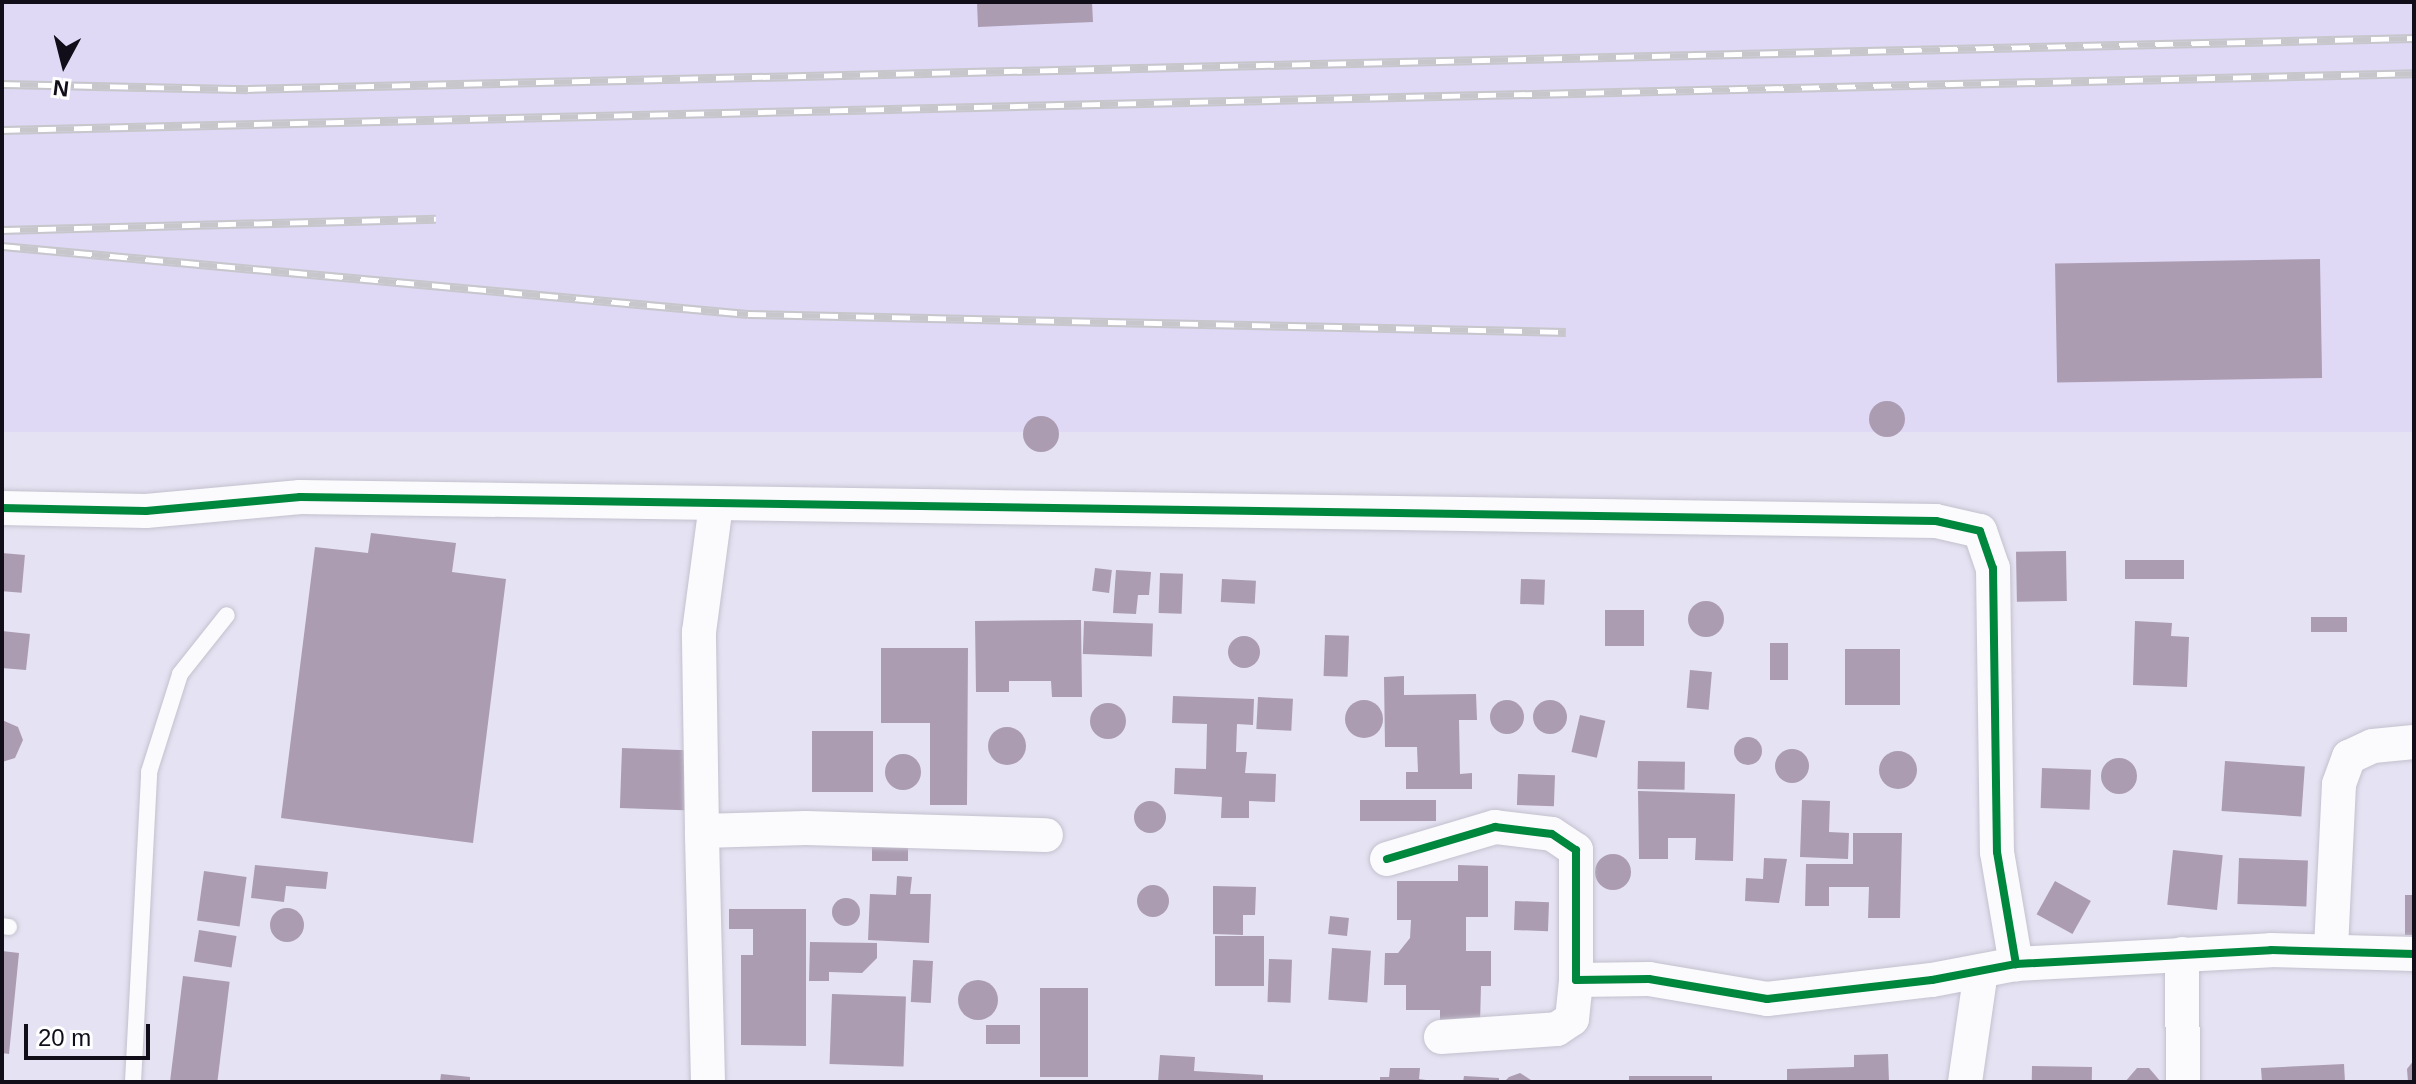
<!DOCTYPE html>
<style>
body{margin:0}
#map{position:relative;width:2416px;height:1084px;overflow:hidden;background:#e5e2f3;font-family:Arial,sans-serif}
div>[style]{position:absolute}
[style*='--x']{left:calc(var(--x)*1px);top:calc(var(--y)*1px);width:calc(var(--w)*1px);rotate:calc(var(--a)*1deg)}
.built>*{inset:0;background:#dfd9f6;transform-origin:0 0}
.building>*{inset:0;background:#ab9cb2;transform-origin:0 0}
.round{border-radius:50%}
.roads{filter:drop-shadow(0 0 2px #c4c1ce) drop-shadow(0 0 2px #c4c1ce)}
.service>*{height:16px;margin:-8px;padding:0 8px;transform-origin:8px;border-radius:8px;background:#fbfbfd}
.minor>*{height:34px;margin:-17px;padding:0 17px;transform-origin:17px;border-radius:17px;background:#fbfbfd}
.rail>*{height:9px;margin-top:-4.5px;transform-origin:0;background:repeating-linear-gradient(90deg,#fff 0 18px,#c7c7cb 0 36px);box-sizing:border-box;border-block:2px solid #c7c7cb}
.cycleway>*{height:8px;margin:-4px;padding:0 4px;transform-origin:4px;border-radius:4px;background:#00873e}
span{translate:-50% -50%;white-space:nowrap;text-align:center;line-height:1.15;-webkit-text-stroke:6px #fff;paint-order:stroke}
.frame{position:absolute;inset:0;border:4px solid #110e19;pointer-events:none}
.north{position:absolute;left:24px;top:24px;width:80px;height:80px;-webkit-text-stroke:6px #fff;paint-order:stroke;rotate:187deg;font-size:22px;font-weight:700;line-height:32px;text-align:center;color:#110e19}
.north::after{content:'';display:block;margin:auto;width:28px;height:36px;background:#110e19;clip-path:polygon(50% 0,100% 100%,50% 72%,0 100%)}
.scale{position:absolute;left:24px;top:1024px;width:126px;height:36px;box-sizing:border-box;border:4px solid #110e19;border-top:0;padding-left:10px;font-size:24px;line-height:28px;white-space:nowrap;color:#110e19;-webkit-text-stroke:6px #fff;paint-order:stroke}
</style>
<div id="map">
<div class="built">
<i style="left:2px;top:2px;width:2412px;height:430px"></i>
</div>
<div class="building">
<i style="clip-path:polygon(977px 2px,1092px 2px,1093px 22px,978px 27px)"></i>
<i style="left:2320px;top:259px;width:119px;height:265px;rotate:89deg"></i>
<i class="round" style="left:1869px;top:401px;width:36px;height:36px"></i>
<i class="round" style="left:1023px;top:416px;width:36px;height:36px"></i>
<i style="clip-path:polygon(371px 533px,456px 543px,452px 572px,506px 579px,473px 843px,281px 818px,315px 547px,368px 553px)"></i>
<i style="left:2066px;top:551px;width:50px;height:50px;rotate:89deg"></i>
<i style="left:2px;top:553px;width:23px;height:38px;rotate:5deg"></i>
<i style="left:2125px;top:560px;width:59px;height:19px"></i>
<i style="left:1095px;top:568px;width:17px;height:23px;rotate:7deg"></i>
<i style="clip-path:polygon(1116px 570px,1151px 572px,1149px 595px,1138px 595px,1136px 614px,1113px 613px)"></i>
<i style="left:1160px;top:573px;width:23px;height:40px;rotate:2deg"></i>
<i style="left:1222px;top:579px;width:34px;height:23px;rotate:3deg"></i>
<i style="left:1521px;top:579px;width:24px;height:25px;rotate:2deg"></i>
<i class="round" style="left:1688px;top:601px;width:36px;height:36px"></i>
<i style="left:1605px;top:610px;width:39px;height:36px"></i>
<i style="left:2347px;top:617px;width:15px;height:36px;rotate:90deg"></i>
<i style="clip-path:polygon(1081px 620px,1082px 697px,1052px 697px,1051px 681px,1009px 681px,1009px 692px,976px 692px,975px 621px)"></i>
<i style="left:1084px;top:621px;width:69px;height:33px;rotate:2deg"></i>
<i style="clip-path:polygon(2135px 621px,2172px 623px,2171px 636px,2189px 637px,2187px 687px,2133px 685px)"></i>
<i style="clip-path:polygon(2px 631px,30px 634px,26px 670px,2px 668px)"></i>
<i style="left:1325px;top:635px;width:24px;height:41px;rotate:2deg"></i>
<i class="round" style="left:1228px;top:636px;width:32px;height:32px"></i>
<i style="left:1770px;top:643px;width:18px;height:37px"></i>
<i style="clip-path:polygon(881px 648px,968px 648px,967px 805px,930px 805px,930px 723px,881px 723px)"></i>
<i style="left:1845px;top:649px;width:55px;height:56px"></i>
<i style="left:1690px;top:670px;width:22px;height:38px;rotate:5deg"></i>
<i style="clip-path:polygon(1404px 676px,1404px 695px,1476px 694px,1477px 720px,1459px 720px,1460px 774px,1472px 773px,1472px 789px,1406px 789px,1406px 772px,1418px 772px,1417px 747px,1385px 747px,1384px 677px)"></i>
<i style="clip-path:polygon(1173px 696px,1254px 699px,1253px 725px,1237px 724px,1236px 752px,1247px 752px,1245px 773px,1276px 774px,1275px 802px,1249px 801px,1249px 818px,1221px 818px,1222px 797px,1174px 794px,1175px 768px,1206px 769px,1207px 724px,1172px 723px)"></i>
<i style="left:1258px;top:697px;width:35px;height:32px;rotate:3deg"></i>
<i class="round" style="left:1345px;top:700px;width:38px;height:38px"></i>
<i class="round" style="left:1490px;top:700px;width:34px;height:34px"></i>
<i class="round" style="left:1533px;top:700px;width:34px;height:34px"></i>
<i class="round" style="left:1090px;top:703px;width:36px;height:36px"></i>
<i style="left:1580px;top:715px;width:26px;height:38px;rotate:13deg"></i>
<i style="clip-path:polygon(2px 720px,18px 727px,23px 740px,15px 758px,2px 762px)"></i>
<i class="round" style="left:988px;top:727px;width:38px;height:38px"></i>
<i style="left:812px;top:731px;width:61px;height:61px"></i>
<i class="round" style="left:1734px;top:737px;width:28px;height:28px"></i>
<i style="left:622px;top:748px;width:72px;height:60px;rotate:2deg"></i>
<i class="round" style="left:1775px;top:749px;width:34px;height:34px"></i>
<i class="round" style="left:1879px;top:751px;width:38px;height:38px"></i>
<i class="round" style="left:885px;top:754px;width:36px;height:36px"></i>
<i class="round" style="left:2101px;top:758px;width:36px;height:36px"></i>
<i style="left:1638px;top:761px;width:47px;height:28px;rotate:1deg"></i>
<i style="left:2225px;top:761px;width:80px;height:50px;rotate:4deg"></i>
<i style="left:2042px;top:768px;width:49px;height:40px;rotate:2deg"></i>
<i style="left:1518px;top:774px;width:37px;height:31px;rotate:2deg"></i>
<i style="clip-path:polygon(1638px 791px,1735px 794px,1733px 861px,1695px 860px,1696px 838px,1668px 838px,1668px 859px,1639px 859px)"></i>
<i style="left:1360px;top:800px;width:76px;height:21px"></i>
<i style="clip-path:polygon(1802px 800px,1830px 801px,1829px 832px,1849px 833px,1848px 859px,1800px 857px)"></i>
<i class="round" style="left:1134px;top:801px;width:32px;height:32px"></i>
<i style="clip-path:polygon(1853px 833px,1902px 833px,1900px 918px,1868px 918px,1869px 887px,1829px 887px,1829px 906px,1805px 906px,1806px 864px,1853px 864px)"></i>
<i style="left:872px;top:847px;width:36px;height:14px"></i>
<i style="left:2173px;top:850px;width:50px;height:55px;rotate:6deg"></i>
<i class="round" style="left:1595px;top:854px;width:36px;height:36px"></i>
<i style="clip-path:polygon(1764px 858px,1787px 859px,1779px 903px,1745px 901px,1746px 878px,1763px 879px)"></i>
<i style="left:2239px;top:858px;width:69px;height:46px;rotate:2deg"></i>
<i style="clip-path:polygon(255px 865px,328px 872px,326px 889px,286px 886px,284px 902px,251px 898px)"></i>
<i style="clip-path:polygon(1458px 865px,1488px 866px,1488px 917px,1466px 917px,1466px 951px,1491px 951px,1491px 986px,1481px 986px,1480px 1024px,1440px 1024px,1440px 1010px,1406px 1010px,1406px 985px,1384px 985px,1385px 953px,1398px 953px,1410px 938px,1411px 920px,1397px 920px,1397px 881px,1458px 881px)"></i>
<i style="left:204px;top:871px;width:43px;height:50px;rotate:8deg"></i>
<i style="clip-path:polygon(897px 876px,912px 877px,910px 894px,931px 894px,929px 943px,868px 940px,870px 894px,896px 895px)"></i>
<i style="left:2055px;top:881px;width:41px;height:38px;rotate:29deg"></i>
<i class="round" style="left:1137px;top:885px;width:32px;height:32px"></i>
<i style="clip-path:polygon(1213px 886px,1256px 887px,1255px 915px,1243px 915px,1243px 935px,1213px 934px)"></i>
<i style="left:2405px;top:895px;width:9px;height:40px"></i>
<i class="round" style="left:832px;top:898px;width:28px;height:28px"></i>
<i style="left:1515px;top:901px;width:34px;height:29px;rotate:2deg"></i>
<i class="round" style="left:270px;top:908px;width:34px;height:34px"></i>
<i style="clip-path:polygon(729px 909px,806px 909px,806px 1046px,741px 1045px,741px 955px,753px 955px,753px 929px,729px 929px)"></i>
<i style="left:1330px;top:916px;width:19px;height:18px;rotate:6deg"></i>
<i style="left:199px;top:930px;width:38px;height:32px;rotate:9deg"></i>
<i style="left:1215px;top:936px;width:49px;height:50px"></i>
<i style="clip-path:polygon(810px 942px,877px 943px,877px 958px,862px 973px,829px 972px,829px 981px,809px 981px)"></i>
<i style="left:1332px;top:948px;width:39px;height:52px;rotate:4deg"></i>
<i style="clip-path:polygon(2px 951px,19px 953px,9px 1054px,2px 1053px)"></i>
<i style="left:1269px;top:959px;width:23px;height:43px;rotate:2deg"></i>
<i style="left:913px;top:960px;width:20px;height:42px;rotate:3deg"></i>
<i style="left:183px;top:976px;width:47px;height:107px;rotate:7deg"></i>
<i class="round" style="left:958px;top:980px;width:40px;height:40px"></i>
<i style="left:1040px;top:988px;width:48px;height:89px"></i>
<i style="left:832px;top:994px;width:74px;height:70px;rotate:2deg"></i>
<i style="left:986px;top:1025px;width:34px;height:19px"></i>
<i style="clip-path:polygon(1888px 1054px,1889px 1082px,1787px 1082px,1787px 1069px,1854px 1067px,1854px 1055px)"></i>
<i style="clip-path:polygon(1160px 1055px,1195px 1057px,1194px 1071px,1263px 1075px,1263px 1082px,1158px 1082px)"></i>
<i style="clip-path:polygon(2414px 1060px,2414px 1082px,2408px 1082px,2407px 1069px)"></i>
<i style="clip-path:polygon(2344px 1064px,2345px 1082px,2262px 1082px,2261px 1068px)"></i>
<i style="left:2032px;top:1066px;width:60px;height:16px;rotate:1deg"></i>
<i style="clip-path:polygon(1390px 1068px,1420px 1068px,1419px 1079px,1441px 1082px,1380px 1082px,1380px 1077px,1389px 1077px)"></i>
<i style="clip-path:polygon(2137px 1068px,2149px 1068px,2161px 1082px,2125px 1082px)"></i>
<i style="clip-path:polygon(1520px 1073px,1534px 1082px,1504px 1082px,1509px 1077px)"></i>
<i style="clip-path:polygon(441px 1074px,470px 1077px,470px 1082px,440px 1082px)"></i>
<i style="clip-path:polygon(1464px 1076px,1499px 1078px,1499px 1082px,1463px 1082px)"></i>
<i style="left:1629px;top:1076px;width:83px;height:6px"></i>
</div>
<div class="roads">
<div class="service">
<i style="--x:2;--y:926;--w:7;--a:8"></i>
<i style="--x:133;--y:1082;--w:310;--a:-87"></i>
<i style="--x:149;--y:772;--w:103;--a:-72.4"></i>
<i style="--x:180;--y:674;--w:75;--a:-51.5"></i>
</div>
<div class="minor">
<i style="--x:2;--y:508;--w:144;--a:1.2"></i>
<i style="--x:146;--y:511;--w:155;--a:-5.2"></i>
<i style="--x:300;--y:497;--w:1636;--a:0.84"></i>
<i style="--x:1936;--y:521;--w:45;--a:12.8"></i>
<i style="--x:1980;--y:531;--w:39;--a:71"></i>
<i style="--x:1993;--y:568;--w:284;--a:89.2"></i>
<i style="--x:1997;--y:852;--w:114;--a:80.4"></i>
<i style="--x:702;--y:831;--w:199;--a:-90.9"></i>
<i style="--x:699;--y:632;--w:128;--a:-82.4"></i>
<i style="--x:1387;--y:859;--w:113;--a:-16.5"></i>
<i style="--x:1495;--y:827;--w:57;--a:7"></i>
<i style="--x:1552;--y:834;--w:29;--a:34"></i>
<i style="--x:1576;--y:850;--w:130;--a:90"></i>
<i style="--x:1576;--y:980;--w:73;--a:-0.8"></i>
<i style="--x:1649;--y:979;--w:120;--a:9.6"></i>
<i style="--x:1767;--y:999;--w:166;--a:-6.6"></i>
<i style="--x:1932;--y:980;--w:86;--a:-10.8"></i>
<i style="--x:2016;--y:964;--w:255;--a:-3.1"></i>
<i style="--x:2271;--y:950;--w:143;--a:1.6"></i>
<i style="--x:2331;--y:948;--w:164;--a:-87.2"></i>
<i style="--x:2339;--y:784;--w:29;--a:-70"></i>
<i style="--x:2349;--y:757;--w:26;--a:-25"></i>
<i style="--x:2373;--y:746;--w:41;--a:-5.6"></i>
<i style="--x:2182;--y:954;--w:128;--a:89.6"></i>
<i style="--x:1441;--y:1037;--w:116;--a:-3.9"></i>
<i style="--x:1557;--y:1029;--w:18;--a:-34"></i>
<i style="--x:1572;--y:1019;--w:39;--a:-84"></i>
<i style="--x:708;--y:1082;--w:251;--a:-91.4"></i>
<i style="--x:702;--y:831;--w:104;--a:-1.7"></i>
<i style="--x:806;--y:828;--w:240;--a:1.7"></i>
<i style="--x:1965;--y:1082;--w:112;--a:-81.8"></i>
</div>
</div>
<div class="rail">
<i style="--x:2;--y:84;--w:246;--a:1.2"></i>
<i style="--x:248;--y:89;--w:2167;--a:-1.35"></i>
<i style="--x:2;--y:130;--w:2413;--a:-1.35"></i>
<i style="--x:2;--y:230;--w:434;--a:-1.5"></i>
<i style="--x:2;--y:246;--w:749;--a:5.21"></i>
<i style="--x:748;--y:314;--w:818;--a:1.26"></i>
</div>
<div class="cycleway">
<i style="--x:2;--y:508;--w:144;--a:1.2"></i>
<i style="--x:146;--y:511;--w:155;--a:-5.2"></i>
<i style="--x:300;--y:497;--w:1636;--a:0.84"></i>
<i style="--x:1936;--y:521;--w:45;--a:12.8"></i>
<i style="--x:1980;--y:531;--w:39;--a:71"></i>
<i style="--x:1993;--y:568;--w:284;--a:89.2"></i>
<i style="--x:1997;--y:852;--w:114;--a:80.4"></i>
<i style="--x:1387;--y:859;--w:113;--a:-16.5"></i>
<i style="--x:1495;--y:827;--w:57;--a:7"></i>
<i style="--x:1552;--y:834;--w:29;--a:34"></i>
<i style="--x:1576;--y:850;--w:130;--a:90"></i>
<i style="--x:1576;--y:980;--w:73;--a:-0.8"></i>
<i style="--x:1649;--y:979;--w:120;--a:9.6"></i>
<i style="--x:1767;--y:999;--w:166;--a:-6.6"></i>
<i style="--x:1932;--y:980;--w:86;--a:-10.8"></i>
<i style="--x:2016;--y:964;--w:255;--a:-3.1"></i>
<i style="--x:2271;--y:950;--w:143;--a:1.6"></i>
</div>
<div class="frame"></div>
<div class="north">N</div>
<div class="scale">20 m</div>
</div>
